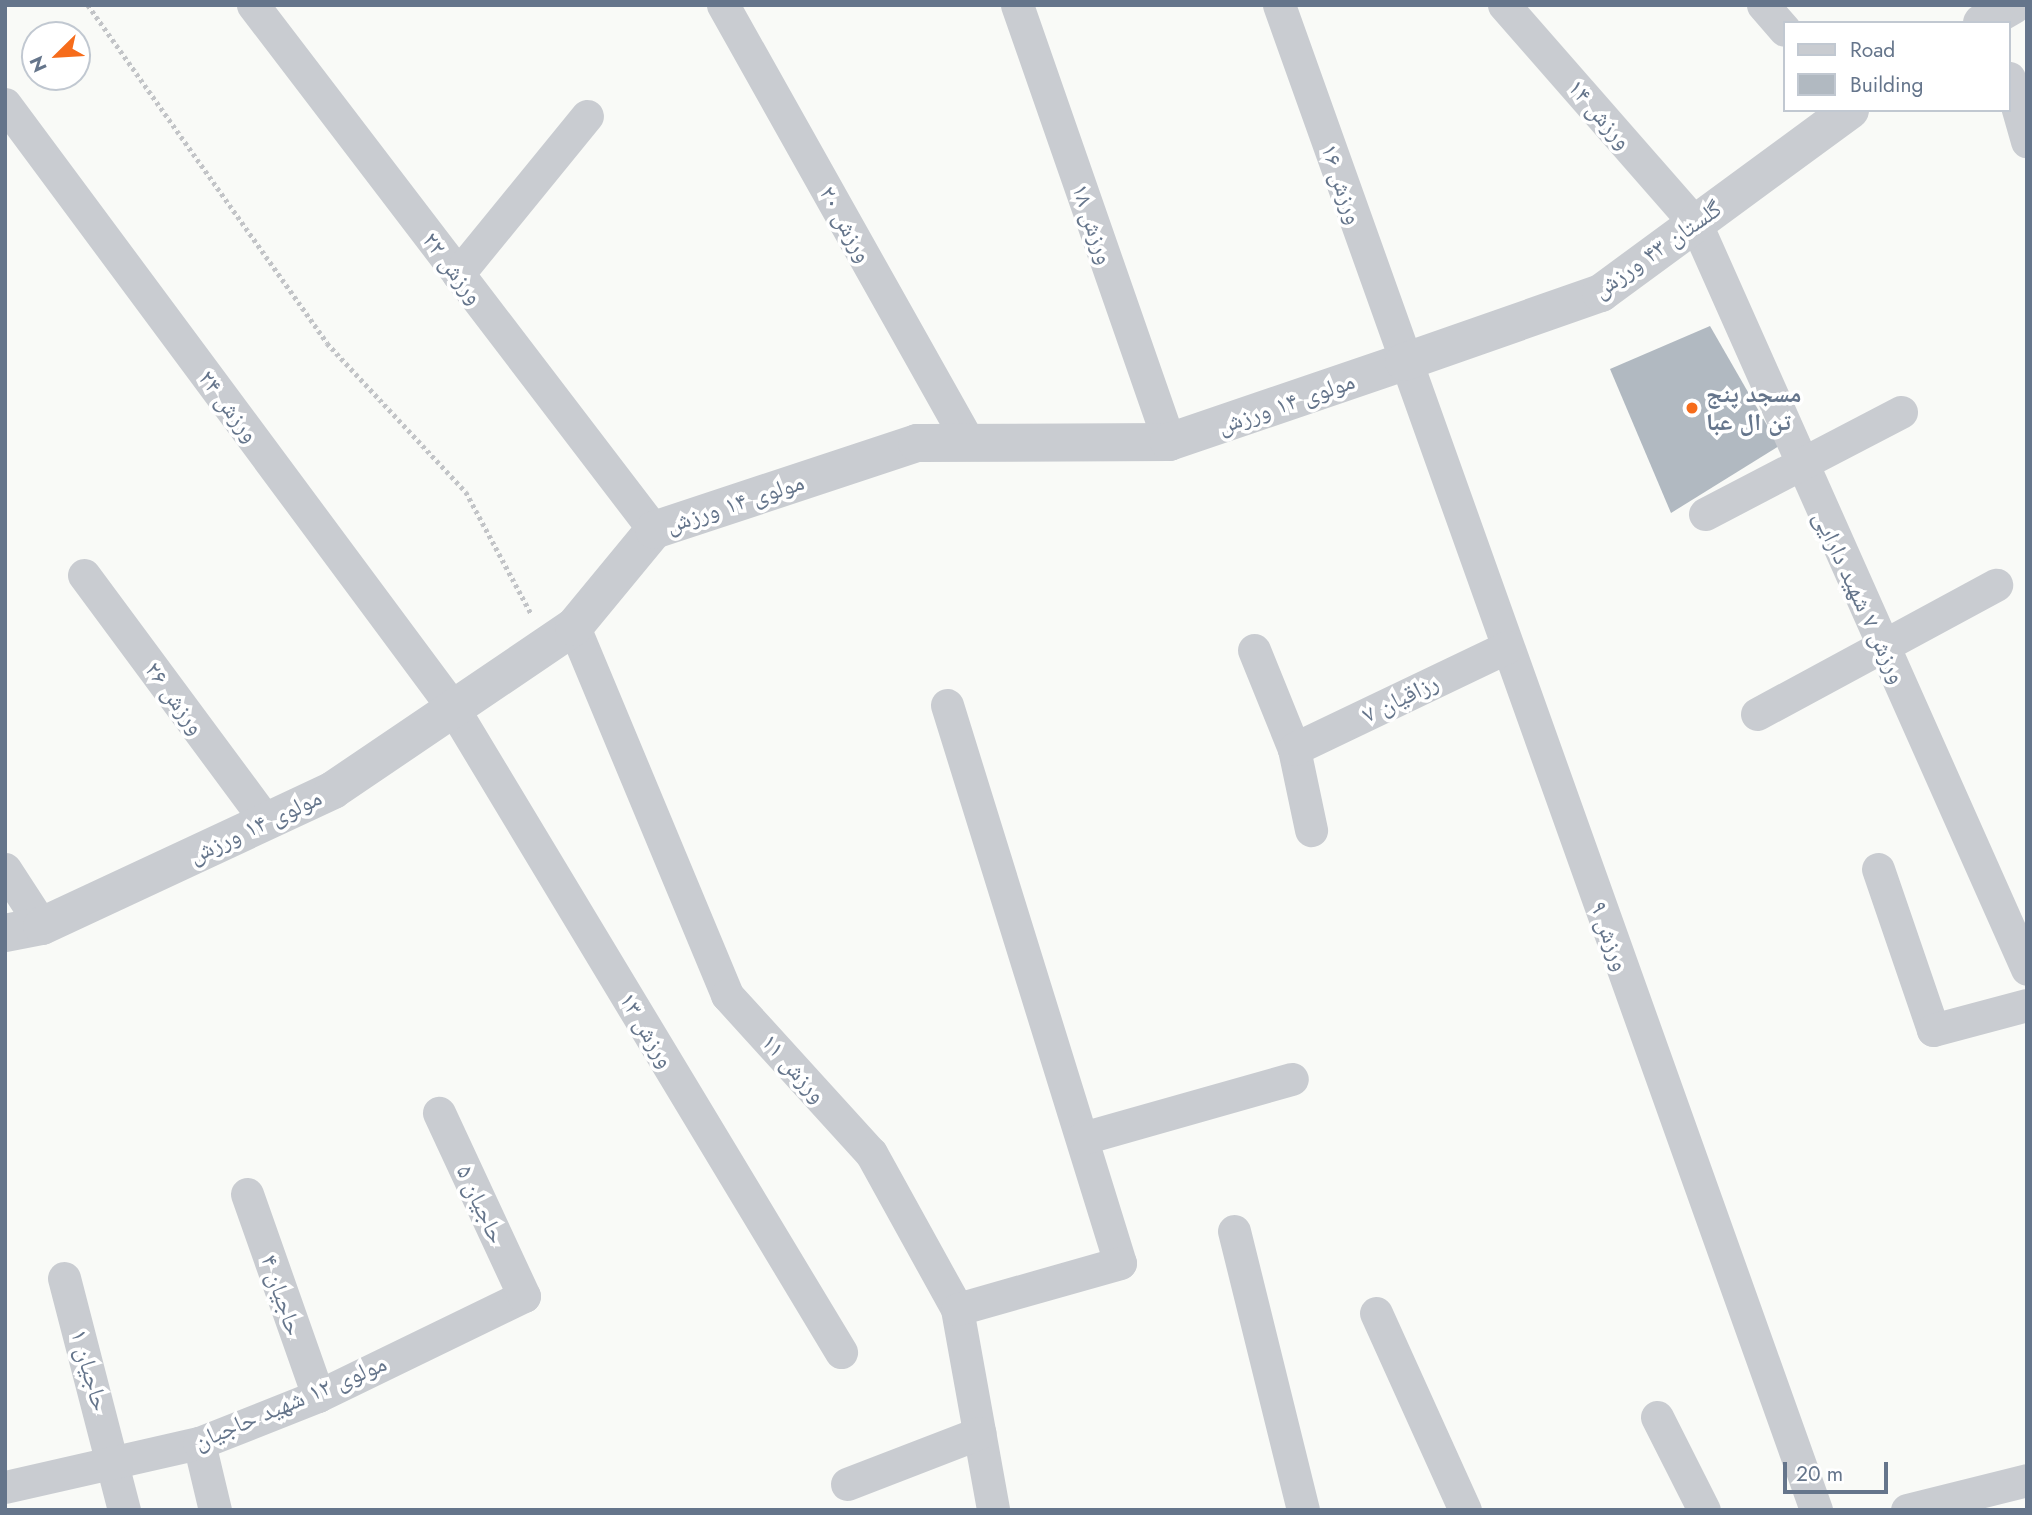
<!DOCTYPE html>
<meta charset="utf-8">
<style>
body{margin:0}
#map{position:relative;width:2032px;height:1515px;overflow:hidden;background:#f9faf7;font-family:Jost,"Noto Naskh Arabic",sans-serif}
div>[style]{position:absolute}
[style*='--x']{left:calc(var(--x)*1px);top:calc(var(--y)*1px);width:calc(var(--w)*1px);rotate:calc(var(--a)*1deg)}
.building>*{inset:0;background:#b1b9c1}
.path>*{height:4.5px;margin-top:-2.25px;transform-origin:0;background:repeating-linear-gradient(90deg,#c2c4c7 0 3.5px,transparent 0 7px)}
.minor>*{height:33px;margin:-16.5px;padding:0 16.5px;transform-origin:16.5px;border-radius:16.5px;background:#c9ccd1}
.tertiary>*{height:38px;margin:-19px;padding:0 19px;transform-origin:19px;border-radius:19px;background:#c9ccd1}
.dots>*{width:19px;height:19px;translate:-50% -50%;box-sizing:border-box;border:4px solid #fff;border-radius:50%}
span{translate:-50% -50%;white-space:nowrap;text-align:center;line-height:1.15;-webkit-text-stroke:7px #fff;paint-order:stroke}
.street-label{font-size:24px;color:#65758b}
.poi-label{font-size:24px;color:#65758b;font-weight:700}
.left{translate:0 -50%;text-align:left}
.frame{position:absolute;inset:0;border:7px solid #65758b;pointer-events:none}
.legend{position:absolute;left:1783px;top:21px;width:228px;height:91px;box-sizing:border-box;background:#fff;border:2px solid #c1c8d1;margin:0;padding:9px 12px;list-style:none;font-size:21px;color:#65758b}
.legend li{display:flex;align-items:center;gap:14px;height:35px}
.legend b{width:35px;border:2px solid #c1c8d1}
.north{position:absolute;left:21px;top:21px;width:70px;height:70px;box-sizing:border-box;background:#fff;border:2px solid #c1c8d1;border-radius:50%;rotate:246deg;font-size:19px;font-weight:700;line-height:28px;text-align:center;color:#65758b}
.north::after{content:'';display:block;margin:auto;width:24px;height:32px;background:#f66c1b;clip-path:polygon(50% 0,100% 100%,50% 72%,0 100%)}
.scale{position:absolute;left:1783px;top:1462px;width:105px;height:32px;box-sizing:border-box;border:4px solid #65758b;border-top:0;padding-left:9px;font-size:21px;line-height:24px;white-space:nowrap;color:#65758b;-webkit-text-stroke:5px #fff;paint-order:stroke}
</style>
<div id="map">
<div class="building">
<i style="clip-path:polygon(1710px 326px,1779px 446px,1671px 513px,1610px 369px)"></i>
</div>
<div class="path">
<i style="--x:88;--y:5;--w:414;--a:54.7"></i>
<i style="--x:327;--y:343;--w:204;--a:47"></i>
<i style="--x:466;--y:492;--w:137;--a:61.8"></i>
</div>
<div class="minor">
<i style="--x:253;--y:5;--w:661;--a:52.63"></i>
<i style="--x:723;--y:5;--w:502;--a:60.68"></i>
<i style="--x:1017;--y:5;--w:463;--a:70.8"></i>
<i style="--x:1279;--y:5;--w:1598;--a:70.36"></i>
<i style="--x:1504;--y:5;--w:291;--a:48.8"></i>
<i style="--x:1696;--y:224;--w:815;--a:66.04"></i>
<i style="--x:1763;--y:5;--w:33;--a:49"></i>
<i style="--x:2009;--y:78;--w:66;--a:74.1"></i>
<i style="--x:5;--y:104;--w:752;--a:53.43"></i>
<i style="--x:453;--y:708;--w:752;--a:58.93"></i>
<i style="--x:458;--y:274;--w:204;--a:-50.8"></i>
<i style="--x:1705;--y:514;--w:221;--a:-27.5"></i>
<i style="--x:84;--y:575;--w:306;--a:53.5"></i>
<i style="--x:574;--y:627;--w:399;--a:67.4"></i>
<i style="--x:727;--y:995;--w:214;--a:47.7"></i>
<i style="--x:871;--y:1153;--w:178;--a:61.1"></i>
<i style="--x:957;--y:1309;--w:204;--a:79.8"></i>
<i style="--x:1254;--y:650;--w:107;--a:68"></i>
<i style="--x:1294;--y:749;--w:83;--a:78.1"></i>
<i style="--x:947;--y:705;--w:584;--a:72.77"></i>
<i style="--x:1120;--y:1263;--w:169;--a:164.2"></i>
<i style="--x:1757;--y:714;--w:272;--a:-28.4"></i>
<i style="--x:1294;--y:749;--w:236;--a:-25.6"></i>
<i style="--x:5;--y:869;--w:68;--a:57"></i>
<i style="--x:1878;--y:869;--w:170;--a:71.1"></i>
<i style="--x:1933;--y:1030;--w:97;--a:-14.9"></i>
<i style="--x:1083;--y:1138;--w:217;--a:-15.8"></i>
<i style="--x:247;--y:1194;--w:214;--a:70.6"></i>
<i style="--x:1234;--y:1231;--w:287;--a:76.1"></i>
<i style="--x:64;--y:1278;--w:240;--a:75.5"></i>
<i style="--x:1376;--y:1313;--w:216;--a:65.7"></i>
<i style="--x:1657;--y:1417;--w:104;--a:63.2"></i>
<i style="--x:199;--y:1443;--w:69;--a:76.6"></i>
<i style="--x:847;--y:1484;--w:142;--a:-21.1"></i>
<i style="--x:5;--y:1487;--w:199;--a:-12.8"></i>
<i style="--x:199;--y:1443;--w:128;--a:-21.6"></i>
<i style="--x:318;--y:1396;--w:229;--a:-25.9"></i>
<i style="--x:524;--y:1296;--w:202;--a:-114.9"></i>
<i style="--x:1907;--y:1510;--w:124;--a:-14"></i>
</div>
<div class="tertiary">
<i style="--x:1982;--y:23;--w:36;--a:-30"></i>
<i style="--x:5;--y:933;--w:38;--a:-11"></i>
<i style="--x:42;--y:926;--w:321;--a:-25"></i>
<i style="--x:333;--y:790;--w:291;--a:-34.1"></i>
<i style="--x:574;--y:627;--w:126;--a:-50.5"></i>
<i style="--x:654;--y:530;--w:277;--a:-18.3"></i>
<i style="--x:917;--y:443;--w:252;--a:-0.2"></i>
<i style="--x:1169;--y:442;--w:248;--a:-18.8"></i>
<i style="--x:1404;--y:362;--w:209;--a:-19.3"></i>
<i style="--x:1601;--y:293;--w:309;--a:-36.3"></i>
</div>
<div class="dots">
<i style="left:1692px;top:408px;background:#f66c1b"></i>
</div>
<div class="street-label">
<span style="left:1600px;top:114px;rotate:49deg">ورزش ۱۴</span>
<span style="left:1342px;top:184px;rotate:71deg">ورزش ۱۶</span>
<span style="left:846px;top:224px;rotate:61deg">ورزش ۲۰</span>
<span style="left:1093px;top:224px;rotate:71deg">ورزش ۱۸</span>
<span style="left:1657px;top:249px;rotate:-35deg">گلستان ۴۳ ورزش</span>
<span style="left:453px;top:268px;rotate:53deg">ورزش ۲۲</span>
<span style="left:1286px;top:403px;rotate:-19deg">مولوی ۱۴ ورزش</span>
<span style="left:229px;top:406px;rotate:53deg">ورزش ۲۴</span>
<span style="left:735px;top:503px;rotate:-18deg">مولوی ۱۴ ورزش</span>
<span style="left:1860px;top:597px;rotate:65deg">ورزش ۷ شهید دارایی</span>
<span style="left:175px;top:698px;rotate:54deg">ورزش ۲۶</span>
<span style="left:1400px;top:698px;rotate:-26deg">رزاقیان ۷</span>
<span style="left:255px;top:826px;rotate:-25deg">مولوی ۱۴ ورزش</span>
<span style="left:1610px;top:936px;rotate:70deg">ورزش ۹</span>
<span style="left:647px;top:1030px;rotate:59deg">ورزش ۱۳</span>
<span style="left:794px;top:1068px;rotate:48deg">ورزش ۱۱</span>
<span style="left:481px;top:1204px;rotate:65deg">حاجیان ۵</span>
<span style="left:282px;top:1295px;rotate:71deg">حاجیان ۴</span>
<span style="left:90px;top:1370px;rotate:74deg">حاجیان ۱</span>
<span style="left:290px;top:1402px;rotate:-23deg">مولوی ۱۲ شهید حاجیان</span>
</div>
<div class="poi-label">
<span class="left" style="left:1706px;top:408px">مسجد پنج<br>تن ال عبا</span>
</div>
<div class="frame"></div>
<ul class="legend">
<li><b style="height:9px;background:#c9ccd1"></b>Road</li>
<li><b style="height:19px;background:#b1b9c1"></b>Building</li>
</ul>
<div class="north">N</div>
<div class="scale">20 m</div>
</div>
